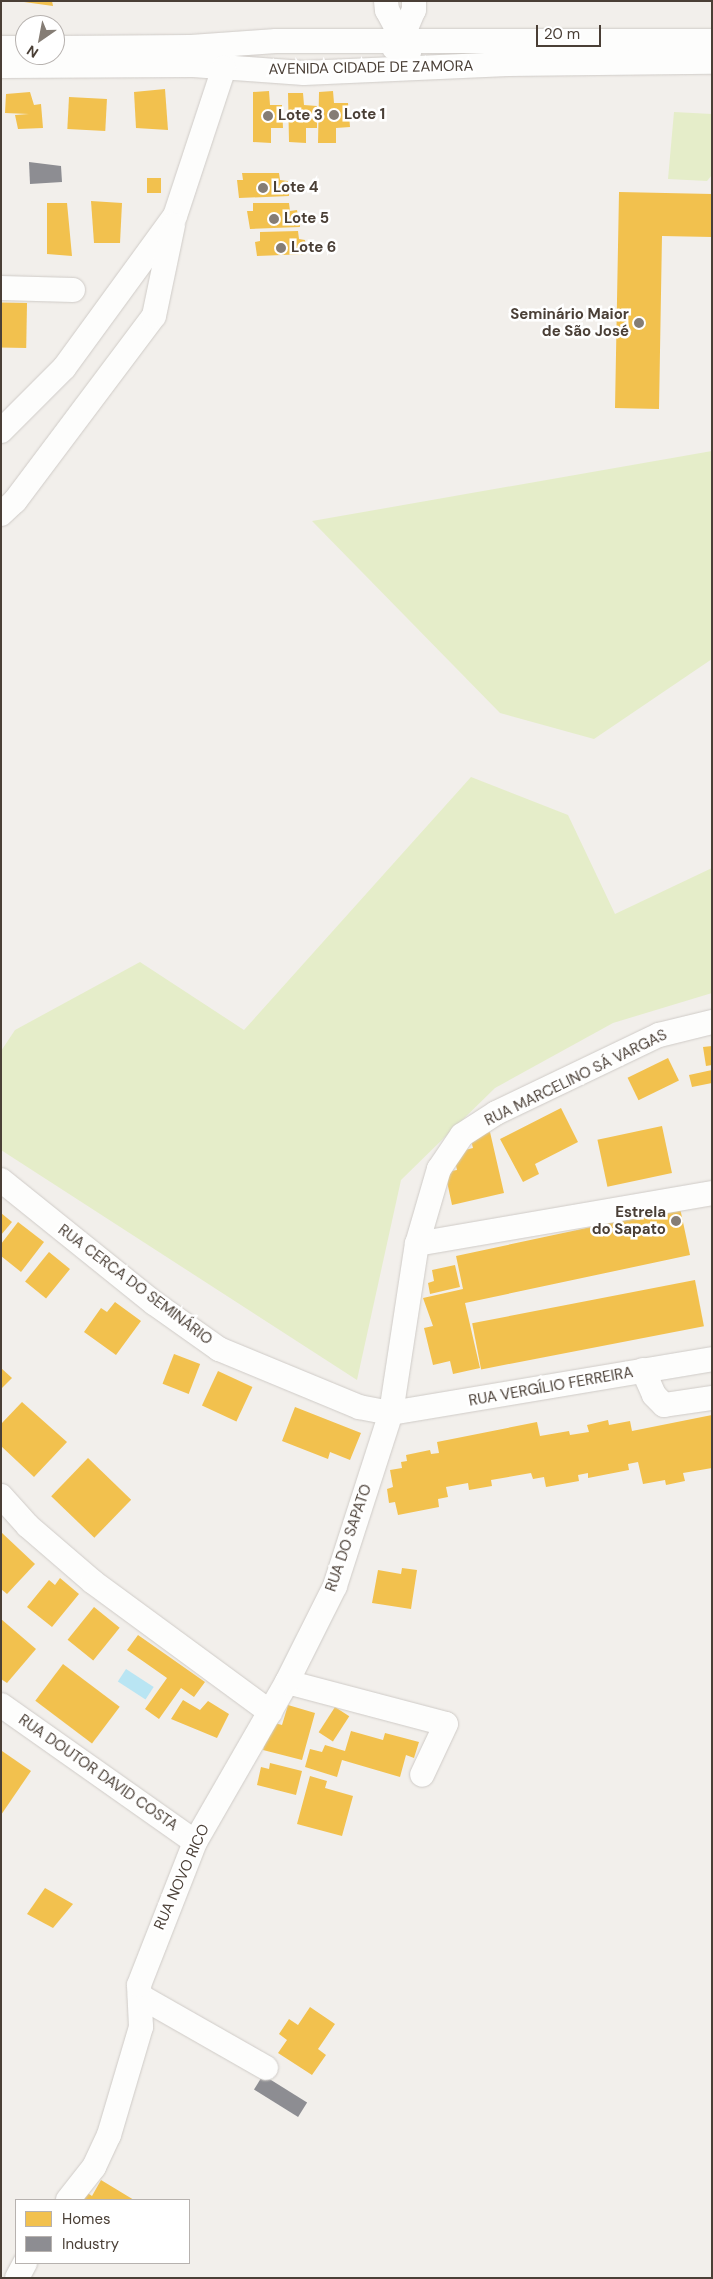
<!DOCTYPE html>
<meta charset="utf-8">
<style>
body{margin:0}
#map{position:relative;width:713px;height:2279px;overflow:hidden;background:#f2efeb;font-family:"DM Sans",sans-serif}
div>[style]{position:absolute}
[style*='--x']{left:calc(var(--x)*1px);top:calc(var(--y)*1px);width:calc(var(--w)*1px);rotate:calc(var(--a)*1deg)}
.green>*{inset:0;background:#e5edc9}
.water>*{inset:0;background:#b9e5f3;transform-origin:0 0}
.homes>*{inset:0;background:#f2c14e;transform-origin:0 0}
.industry>*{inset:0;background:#8d8d92;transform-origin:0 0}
.roads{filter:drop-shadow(0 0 1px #cfcbc7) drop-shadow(0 0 1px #cfcbc7)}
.minor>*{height:24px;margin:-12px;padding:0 12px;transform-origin:12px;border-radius:12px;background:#fdfdfc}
.dots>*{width:14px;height:14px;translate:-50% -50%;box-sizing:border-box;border:2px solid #fff;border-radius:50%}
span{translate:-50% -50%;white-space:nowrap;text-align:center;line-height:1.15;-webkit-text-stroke:5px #fff;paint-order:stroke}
.street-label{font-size:15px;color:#4a3f36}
.poi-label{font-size:15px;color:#4a3f36;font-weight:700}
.left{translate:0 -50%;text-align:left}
.right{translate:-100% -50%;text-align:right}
.frame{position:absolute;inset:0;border:2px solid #4a3f36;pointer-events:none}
.legend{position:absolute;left:15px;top:2199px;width:175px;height:65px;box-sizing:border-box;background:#fff;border:1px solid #b7b2af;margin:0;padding:6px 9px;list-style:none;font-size:15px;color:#4a3f36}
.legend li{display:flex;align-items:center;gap:10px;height:25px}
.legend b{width:25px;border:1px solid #b7b2af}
.north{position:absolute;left:15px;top:15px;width:50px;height:50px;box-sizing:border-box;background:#fff;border:1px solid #b7b2af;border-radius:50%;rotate:213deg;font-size:14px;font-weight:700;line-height:20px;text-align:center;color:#4a3f36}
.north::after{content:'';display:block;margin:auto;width:18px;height:22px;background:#857d75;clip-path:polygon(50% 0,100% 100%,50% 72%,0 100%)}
.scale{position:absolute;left:536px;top:25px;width:65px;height:22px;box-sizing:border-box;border:2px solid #4a3f36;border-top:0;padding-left:6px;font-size:15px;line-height:18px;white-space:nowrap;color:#4a3f36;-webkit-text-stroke:4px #fff;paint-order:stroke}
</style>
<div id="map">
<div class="green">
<i style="clip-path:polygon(674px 112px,712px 114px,712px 175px,707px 181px,668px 179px)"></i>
<i style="clip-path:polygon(712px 451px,712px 659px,594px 739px,500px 713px,312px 521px)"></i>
<i style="clip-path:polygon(471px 777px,568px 815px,615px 914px,712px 868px,712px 993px,613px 1023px,495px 1088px,401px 1180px,357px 1380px,1px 1150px,1px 1051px,15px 1030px,140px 962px,244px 1030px)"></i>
</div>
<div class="water">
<i style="left:126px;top:1669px;width:33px;height:15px;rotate:33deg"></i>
</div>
<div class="homes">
<i style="clip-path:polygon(24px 1px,52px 1px,53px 6px,24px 2px)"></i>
<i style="clip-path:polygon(165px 89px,168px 130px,136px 128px,134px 92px)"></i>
<i style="clip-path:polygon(269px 91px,270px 105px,282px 105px,283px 128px,271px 128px,271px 143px,253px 142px,253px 92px)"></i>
<i style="clip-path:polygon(333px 91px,334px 103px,348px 103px,350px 127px,336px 128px,336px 143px,318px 143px,319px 92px)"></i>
<i style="clip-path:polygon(30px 92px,34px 105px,41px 104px,43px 128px,18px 129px,15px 115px,29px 114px,5px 113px,6px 94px)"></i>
<i style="clip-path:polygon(288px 93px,303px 93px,304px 105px,317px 106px,317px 128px,306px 128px,306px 143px,289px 142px)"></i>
<i style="left:69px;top:97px;width:38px;height:32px;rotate:3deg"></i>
<i style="clip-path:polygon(242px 173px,279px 173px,280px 180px,288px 181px,289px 196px,239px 198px,237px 180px,243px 180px)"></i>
<i style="left:147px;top:178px;width:14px;height:15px"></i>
<i style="clip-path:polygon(619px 192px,712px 194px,712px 237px,662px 236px,659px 409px,615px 408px)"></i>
<i style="clip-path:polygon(91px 201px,122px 203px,120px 243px,94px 243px)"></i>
<i style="clip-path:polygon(47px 203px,67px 203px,72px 256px,47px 254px)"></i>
<i style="clip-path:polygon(253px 203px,289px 203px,290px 211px,297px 210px,300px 227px,250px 229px,247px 211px,253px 211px)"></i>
<i style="clip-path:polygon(298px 231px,299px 239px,305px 240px,307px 254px,257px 256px,255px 242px,260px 241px,260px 232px)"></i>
<i style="left:27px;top:303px;width:45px;height:26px;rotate:91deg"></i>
<i style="clip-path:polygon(712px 1046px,712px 1065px,706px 1066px,703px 1047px)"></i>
<i style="left:668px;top:1058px;width:25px;height:45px;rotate:64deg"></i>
<i style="clip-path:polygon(712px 1070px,712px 1083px,692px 1087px,689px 1075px)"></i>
<i style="clip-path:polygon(561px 1108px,578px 1142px,535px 1164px,539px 1174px,523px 1182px,500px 1139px)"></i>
<i style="left:662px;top:1126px;width:48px;height:66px;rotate:78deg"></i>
<i style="clip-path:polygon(490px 1132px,504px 1193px,452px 1205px,445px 1172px,457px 1170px,453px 1153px,473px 1148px,470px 1137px)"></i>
<i style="clip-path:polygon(680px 1208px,690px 1255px,465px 1303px,480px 1368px,453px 1374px,450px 1361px,433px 1365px,424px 1328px,433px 1326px,423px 1298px,463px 1289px,456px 1256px)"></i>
<i style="clip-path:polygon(1px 1213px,12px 1222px,1px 1235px)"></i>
<i style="clip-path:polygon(18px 1222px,44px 1242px,21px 1272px,1px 1256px,1px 1244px)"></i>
<i style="left:49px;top:1252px;width:27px;height:38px;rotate:39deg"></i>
<i style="clip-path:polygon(455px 1265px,460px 1287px,430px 1294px,428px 1283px,434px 1281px,432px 1270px)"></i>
<i style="left:695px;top:1280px;width:47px;height:227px;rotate:79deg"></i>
<i style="clip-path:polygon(115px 1302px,141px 1321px,116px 1355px,84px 1332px,101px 1308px,107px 1312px)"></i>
<i style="left:174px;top:1354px;width:28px;height:32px;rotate:21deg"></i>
<i style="clip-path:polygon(1px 1368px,12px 1378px,1px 1389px)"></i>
<i style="left:218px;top:1371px;width:38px;height:38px;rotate:25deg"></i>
<i style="clip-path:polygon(22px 1402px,67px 1442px,34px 1477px,1px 1446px,1px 1424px)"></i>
<i style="clip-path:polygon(295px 1407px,361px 1433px,350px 1460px,330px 1452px,328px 1459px,282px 1441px)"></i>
<i style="clip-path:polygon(712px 1415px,712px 1468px,683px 1473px,685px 1481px,666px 1485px,665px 1480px,643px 1484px,638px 1462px,628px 1464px,629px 1470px,588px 1478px,588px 1473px,578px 1475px,579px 1481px,546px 1487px,544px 1477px,533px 1479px,531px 1473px,491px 1480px,492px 1486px,469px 1490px,468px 1483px,446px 1487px,448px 1497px,438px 1499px,439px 1507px,398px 1515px,395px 1502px,389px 1503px,387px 1489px,393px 1487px,390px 1470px,402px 1468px,401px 1462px,407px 1461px,406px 1455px,430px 1450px,431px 1454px,439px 1453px,437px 1442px,537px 1422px,540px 1436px,569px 1431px,570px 1435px,589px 1432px,587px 1425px,608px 1420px,609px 1425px,630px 1421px,632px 1431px)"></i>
<i style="left:88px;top:1458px;width:60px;height:53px;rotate:44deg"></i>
<i style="clip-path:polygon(1px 1532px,35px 1564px,7px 1594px,1px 1589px)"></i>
<i style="clip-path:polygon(402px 1568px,417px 1570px,411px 1609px,372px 1603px,378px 1570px,401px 1574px)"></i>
<i style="clip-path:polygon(60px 1578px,79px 1594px,52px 1627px,27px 1607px,49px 1580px,55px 1585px)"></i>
<i style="left:94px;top:1607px;width:33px;height:42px;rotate:39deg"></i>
<i style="clip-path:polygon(1px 1619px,36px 1649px,7px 1683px,1px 1679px)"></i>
<i style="clip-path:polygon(138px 1635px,205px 1682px,194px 1697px,181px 1688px,159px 1719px,145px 1709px,167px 1678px,127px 1650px)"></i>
<i style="left:63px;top:1664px;width:71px;height:46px;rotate:37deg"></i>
<i style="clip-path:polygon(183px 1700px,200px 1710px,208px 1701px,229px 1714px,217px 1738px,171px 1719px)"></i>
<i style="clip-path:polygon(288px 1705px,315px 1713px,302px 1760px,263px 1750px,271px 1722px,282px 1725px)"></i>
<i style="left:335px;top:1707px;width:17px;height:30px;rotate:33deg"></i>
<i style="clip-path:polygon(351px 1731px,383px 1740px,385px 1733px,419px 1742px,414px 1758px,406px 1755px,400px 1777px,342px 1760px,337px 1777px,305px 1767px,310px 1749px,322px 1752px,325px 1745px,345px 1751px)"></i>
<i style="clip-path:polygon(2px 1751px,31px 1771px,1px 1815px,1px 1753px)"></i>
<i style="clip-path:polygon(270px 1763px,302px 1771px,296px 1795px,257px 1785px,261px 1767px,269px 1769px)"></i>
<i style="clip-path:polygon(310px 1776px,327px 1781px,325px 1788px,353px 1796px,342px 1836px,297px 1824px)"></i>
<i style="clip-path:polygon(45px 1888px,73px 1904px,53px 1928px,27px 1914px)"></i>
<i style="clip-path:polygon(310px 2007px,335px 2024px,318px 2049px,326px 2055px,312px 2075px,278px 2053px,287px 2040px,279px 2034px,289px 2019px,298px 2025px)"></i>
<i style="clip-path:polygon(101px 2180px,134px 2200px,72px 2200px,80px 2188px,92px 2196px)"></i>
</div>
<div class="industry">
<i style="clip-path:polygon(29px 162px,61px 166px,62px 182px,30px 184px)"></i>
<i style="left:263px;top:2075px;width:52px;height:17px;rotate:32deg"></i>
</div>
<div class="roads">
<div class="minor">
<i style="--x:386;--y:1;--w:9;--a:84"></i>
<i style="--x:387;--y:10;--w:47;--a:61.8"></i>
<i style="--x:1;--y:48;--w:24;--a:0"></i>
<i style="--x:55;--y:48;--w:136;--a:-0.4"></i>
<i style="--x:191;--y:47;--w:85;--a:-4"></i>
<i style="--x:276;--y:41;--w:436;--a:0"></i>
<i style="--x:394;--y:48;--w:11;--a:-49"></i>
<i style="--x:401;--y:40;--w:33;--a:-67"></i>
<i style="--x:414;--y:10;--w:9;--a:-90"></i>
<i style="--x:1;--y:66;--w:192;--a:-0.3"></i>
<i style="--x:193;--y:65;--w:111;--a:4.1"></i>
<i style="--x:304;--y:73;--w:204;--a:-2.5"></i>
<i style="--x:508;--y:64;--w:204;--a:-0.6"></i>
<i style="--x:1;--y:288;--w:72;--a:1.6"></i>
<i style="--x:1;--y:431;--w:89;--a:-45"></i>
<i style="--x:64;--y:368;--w:188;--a:-53.9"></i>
<i style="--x:175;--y:216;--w:156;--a:-71.7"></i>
<i style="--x:1;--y:514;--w:19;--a:-43"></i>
<i style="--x:15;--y:501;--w:231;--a:-53.1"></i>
<i style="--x:154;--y:316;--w:93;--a:-78.2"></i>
<i style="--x:1;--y:1180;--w:196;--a:38.8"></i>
<i style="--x:154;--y:1303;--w:80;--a:35.3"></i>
<i style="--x:219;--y:1349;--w:152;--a:22.5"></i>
<i style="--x:359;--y:1407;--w:33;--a:11"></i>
<i style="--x:391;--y:1413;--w:326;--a:-9.5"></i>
<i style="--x:417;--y:1244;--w:299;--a:-9.8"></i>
<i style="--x:643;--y:1370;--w:27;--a:66"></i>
<i style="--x:654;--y:1395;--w:14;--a:45"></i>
<i style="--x:664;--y:1405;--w:49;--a:-8.3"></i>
<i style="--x:1;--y:1496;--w:40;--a:48"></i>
<i style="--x:28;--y:1526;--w:86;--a:40.7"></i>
<i style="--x:93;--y:1582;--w:220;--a:36.3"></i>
<i style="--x:287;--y:1682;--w:164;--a:14.8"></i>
<i style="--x:446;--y:1724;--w:56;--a:115.2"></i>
<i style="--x:1;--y:1705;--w:237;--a:35.2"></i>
<i style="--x:140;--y:1996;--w:145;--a:29.7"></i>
<i style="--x:68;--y:2200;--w:42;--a:-51.8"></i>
<i style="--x:94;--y:2167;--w:35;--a:-65"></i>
<i style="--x:109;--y:2135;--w:113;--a:-73.5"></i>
<i style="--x:141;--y:2027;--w:42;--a:-92.7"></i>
<i style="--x:139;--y:1985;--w:154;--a:-68.6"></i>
<i style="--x:195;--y:1842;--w:185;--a:-60.1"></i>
<i style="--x:287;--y:1682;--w:107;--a:-63.4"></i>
<i style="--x:335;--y:1586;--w:182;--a:-72.1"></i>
<i style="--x:391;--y:1413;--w:171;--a:-81.3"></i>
<i style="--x:417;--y:1244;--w:78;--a:-73.7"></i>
<i style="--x:439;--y:1169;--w:41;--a:-55.9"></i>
<i style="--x:462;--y:1135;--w:40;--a:-32.9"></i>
<i style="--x:496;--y:1113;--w:181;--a:-25.6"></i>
<i style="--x:659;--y:1035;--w:55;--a:-13.8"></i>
<i style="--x:17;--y:2278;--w:17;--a:-62"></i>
</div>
</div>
<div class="dots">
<i style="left:334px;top:115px;background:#857d75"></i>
<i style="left:268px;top:116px;background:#857d75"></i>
<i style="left:263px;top:188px;background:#857d75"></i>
<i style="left:274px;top:219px;background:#857d75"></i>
<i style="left:281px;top:248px;background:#857d75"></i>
<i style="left:639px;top:323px;background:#857d75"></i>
<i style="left:676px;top:1221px;background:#857d75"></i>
</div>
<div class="street-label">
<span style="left:371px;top:68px;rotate:-1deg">AVENIDA CIDADE DE ZAMORA</span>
<span style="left:576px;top:1078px;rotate:-26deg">RUA MARCELINO SÁ VARGAS</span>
<span style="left:135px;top:1285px;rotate:37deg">RUA CERCA DO SEMINÁRIO</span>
<span style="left:551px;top:1387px;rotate:-10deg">RUA VERGÍLIO FERREIRA</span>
<span style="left:349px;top:1538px;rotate:-71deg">RUA DO SAPATO</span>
<span style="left:98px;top:1773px;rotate:35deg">RUA DOUTOR DAVID COSTA</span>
<span style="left:182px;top:1877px;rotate:-66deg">RUA NOVO RICO</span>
</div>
<div class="poi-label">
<span class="left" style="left:344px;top:115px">Lote 1</span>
<span class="left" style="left:278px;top:116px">Lote 3</span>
<span class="left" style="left:273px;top:188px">Lote 4</span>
<span class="left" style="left:284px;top:219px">Lote 5</span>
<span class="left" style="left:291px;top:248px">Lote 6</span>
<span class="right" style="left:629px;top:323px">Seminário Maior<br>de São José</span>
<span class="right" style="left:666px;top:1221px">Estrela<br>do Sapato</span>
</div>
<div class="frame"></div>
<ul class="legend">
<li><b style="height:14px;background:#f2c14e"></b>Homes</li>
<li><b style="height:14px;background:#8d8d92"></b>Industry</li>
</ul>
<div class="north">N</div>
<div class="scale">20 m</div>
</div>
